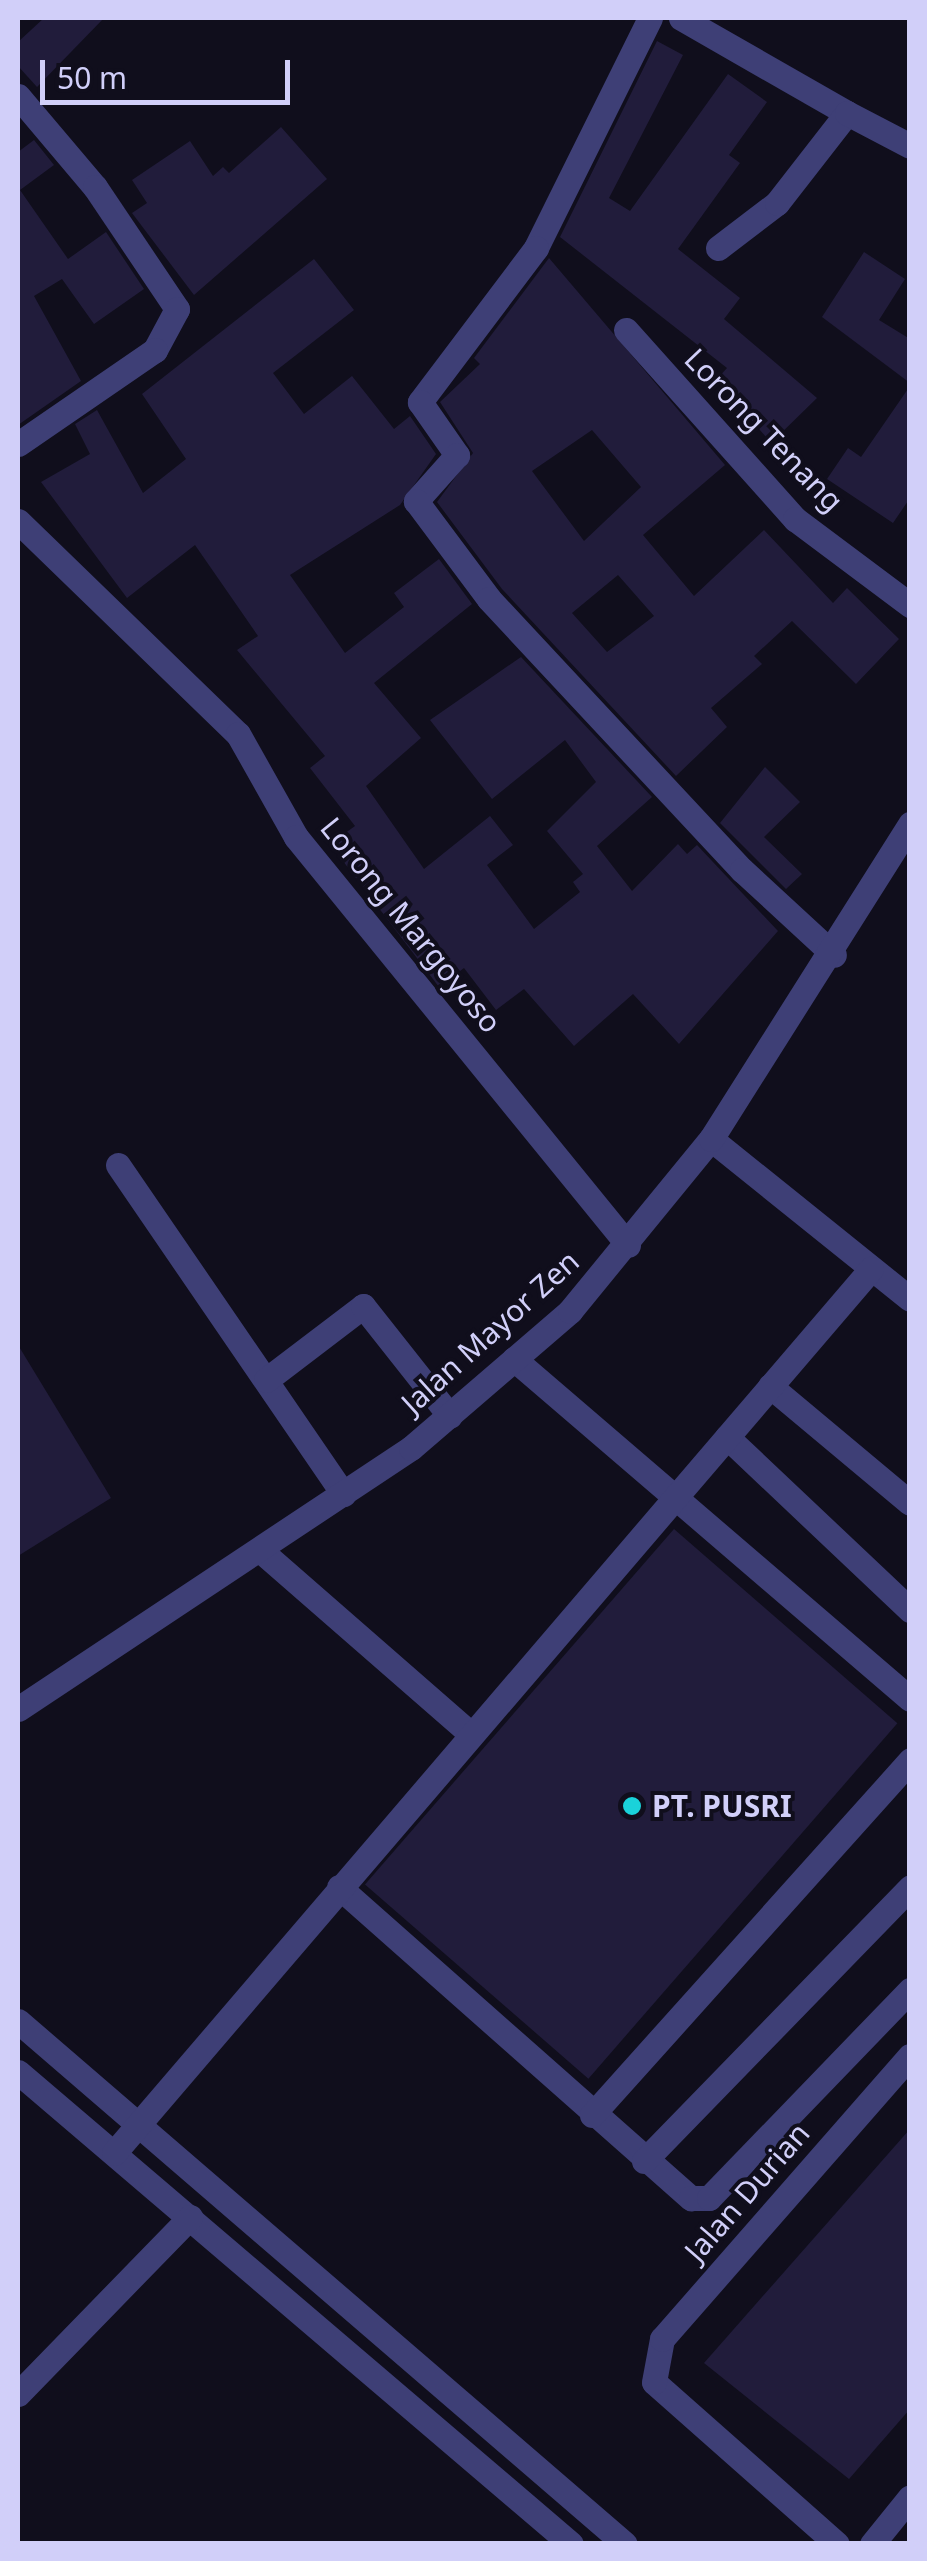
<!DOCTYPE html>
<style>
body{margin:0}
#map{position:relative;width:927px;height:2561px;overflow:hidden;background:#100e1c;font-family:"Noto Sans",sans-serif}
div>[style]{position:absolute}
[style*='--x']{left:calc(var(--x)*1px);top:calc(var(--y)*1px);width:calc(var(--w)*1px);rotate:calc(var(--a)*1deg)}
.building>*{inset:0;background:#211c3b;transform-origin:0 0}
.minor>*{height:25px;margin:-12.5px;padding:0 12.5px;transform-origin:12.5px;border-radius:12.5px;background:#3e3f76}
.dots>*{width:28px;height:28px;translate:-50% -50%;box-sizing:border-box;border:5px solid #100e1c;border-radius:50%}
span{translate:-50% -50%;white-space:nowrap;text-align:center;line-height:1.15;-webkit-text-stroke:8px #100e1c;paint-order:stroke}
.street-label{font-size:30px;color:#d1cff9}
.poi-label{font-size:30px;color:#d1cff9;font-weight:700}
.left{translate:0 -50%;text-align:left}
.frame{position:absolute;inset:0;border:20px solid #d1cff9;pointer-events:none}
.scale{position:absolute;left:40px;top:60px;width:250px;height:45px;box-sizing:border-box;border:5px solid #d1cff9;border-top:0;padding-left:12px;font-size:30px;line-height:35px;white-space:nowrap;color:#d1cff9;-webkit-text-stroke:8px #100e1c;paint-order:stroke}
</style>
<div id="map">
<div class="building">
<i style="clip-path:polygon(44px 18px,104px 18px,37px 87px,18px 66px,18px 42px)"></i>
<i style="clip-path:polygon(657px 41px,683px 55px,609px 198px,630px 211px,728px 74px,767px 102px,729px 155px,740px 163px,678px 249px,740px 298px,724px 319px,817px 398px,771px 443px,717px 379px,727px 368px,560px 237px)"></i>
<i style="clip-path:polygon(281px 127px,327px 179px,194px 295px,132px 213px,147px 203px,132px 180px,190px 141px,213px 176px,223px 167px,229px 173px)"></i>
<i style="clip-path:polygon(34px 140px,54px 165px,20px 190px,68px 259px,106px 232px,144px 289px,94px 324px,62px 279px,34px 296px,81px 381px,18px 425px,18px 152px)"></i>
<i style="clip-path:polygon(864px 252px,905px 279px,879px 320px,910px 339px,910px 383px,822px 317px)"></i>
<i style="clip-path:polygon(evenodd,549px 258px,725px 465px,643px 535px,694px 596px,764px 530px,833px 603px,847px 588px,899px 639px,856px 684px,792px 621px,754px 656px,762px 664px,711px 708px,727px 727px,676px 776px,502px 589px,437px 502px,473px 453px,440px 402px,480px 364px,474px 358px,549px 258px,592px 430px,641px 487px,584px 541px,532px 471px,592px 430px,549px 258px,618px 575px,654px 616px,607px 652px,572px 613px,618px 575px)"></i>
<i style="clip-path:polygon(314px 259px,354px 310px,273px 373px,304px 414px,352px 376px,394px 429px,410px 416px,436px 454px,400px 505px,290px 575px,345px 653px,404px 607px,394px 593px,439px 559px,472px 604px,374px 683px,421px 738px,366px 786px,424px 869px,490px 816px,513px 845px,487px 865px,534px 929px,580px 892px,573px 882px,583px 874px,547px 831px,596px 782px,565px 740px,492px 799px,430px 720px,521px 657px,652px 797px,597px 846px,632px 891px,678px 844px,687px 854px,697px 845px,778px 931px,679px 1044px,633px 994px,574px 1046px,524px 989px,496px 1010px,464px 968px,439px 987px,330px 844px,355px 826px,310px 768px,325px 756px,237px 650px,258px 636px,195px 545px,127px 598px,41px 482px,90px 454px,75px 424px,97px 410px,143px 493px,186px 459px,142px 394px)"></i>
<i style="clip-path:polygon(910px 386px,910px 498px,893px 523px,827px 479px,848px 448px,861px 457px)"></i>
<i style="clip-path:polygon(765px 767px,800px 802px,764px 837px,802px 874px,786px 889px,720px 823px)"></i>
<i style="clip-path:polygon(18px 1345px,111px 1498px,18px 1556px)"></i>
<i style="left:674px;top:1529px;width:296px;height:471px;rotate:41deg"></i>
<i style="clip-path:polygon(910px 2129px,910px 2409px,849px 2479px,704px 2363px)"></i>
</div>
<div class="minor">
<i style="--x:650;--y:18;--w:257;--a:116.4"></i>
<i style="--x:536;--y:248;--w:193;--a:127"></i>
<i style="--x:420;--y:402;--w:65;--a:55.1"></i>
<i style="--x:457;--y:455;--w:62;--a:131.7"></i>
<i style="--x:416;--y:501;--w:122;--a:53.3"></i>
<i style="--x:489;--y:599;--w:371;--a:47"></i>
<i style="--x:742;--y:870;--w:125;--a:42.7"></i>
<i style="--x:681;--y:18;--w:191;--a:29.8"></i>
<i style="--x:18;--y:96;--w:119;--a:49.8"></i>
<i style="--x:95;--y:187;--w:147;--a:56.1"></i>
<i style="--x:177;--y:309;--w:47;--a:118.2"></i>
<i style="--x:155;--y:350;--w:166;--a:145.5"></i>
<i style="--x:718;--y:248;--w:74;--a:-37.3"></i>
<i style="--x:777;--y:203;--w:114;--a:-52.1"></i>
<i style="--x:847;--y:113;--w:71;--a:27.6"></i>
<i style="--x:626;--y:330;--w:254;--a:48.2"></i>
<i style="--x:795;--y:519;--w:144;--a:36.8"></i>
<i style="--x:18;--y:521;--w:306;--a:44.1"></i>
<i style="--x:238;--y:734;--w:118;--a:60.6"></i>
<i style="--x:296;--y:837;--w:526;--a:50.86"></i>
<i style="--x:711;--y:1139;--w:255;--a:38.8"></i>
<i style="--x:118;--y:1165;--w:399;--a:55.6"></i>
<i style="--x:514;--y:1359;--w:522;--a:40.65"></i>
<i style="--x:266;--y:1380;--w:122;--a:-37.3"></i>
<i style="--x:363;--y:1306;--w:140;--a:51.7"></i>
<i style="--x:770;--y:1386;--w:182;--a:39.9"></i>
<i style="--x:727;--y:1437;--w:252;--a:43.4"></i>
<i style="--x:260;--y:1550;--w:280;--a:41.1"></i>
<i style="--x:18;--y:1709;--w:472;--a:-33.6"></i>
<i style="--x:411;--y:1448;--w:210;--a:-40.7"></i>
<i style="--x:570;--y:1311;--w:222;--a:-50.7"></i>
<i style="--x:711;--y:1139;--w:373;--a:-57.7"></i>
<i style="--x:339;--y:1887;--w:470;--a:41.5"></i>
<i style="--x:691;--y:2198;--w:18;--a:0"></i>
<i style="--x:709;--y:2198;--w:289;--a:-46"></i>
<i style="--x:18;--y:2021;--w:801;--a:40.75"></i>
<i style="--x:18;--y:2072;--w:727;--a:40.48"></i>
<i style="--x:592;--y:2115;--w:477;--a:-48.1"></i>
<i style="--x:114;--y:2153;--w:1164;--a:-49.43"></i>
<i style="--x:644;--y:2161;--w:382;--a:-45.8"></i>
<i style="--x:18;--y:2394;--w:247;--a:-45.8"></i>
<i style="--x:837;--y:2544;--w:244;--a:-138.5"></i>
<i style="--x:654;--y:2382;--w:44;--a:-79.5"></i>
<i style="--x:662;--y:2339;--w:376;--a:-48.8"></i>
<i style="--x:872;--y:2544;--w:60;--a:-51"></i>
</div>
<div class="dots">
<i style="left:632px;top:1806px;background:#1ad2da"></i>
</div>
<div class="street-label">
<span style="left:764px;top:430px;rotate:46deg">Lorong Tenang</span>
<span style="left:411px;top:925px;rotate:51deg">Lorong Margoyoso</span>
<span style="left:490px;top:1332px;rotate:-42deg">Jalan Mayor Zen</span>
<span style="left:747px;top:2192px;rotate:-49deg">Jalan Durian</span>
</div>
<div class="poi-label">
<span class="left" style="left:652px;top:1806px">PT. PUSRI</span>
</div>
<div class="frame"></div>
<div class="scale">50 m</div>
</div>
